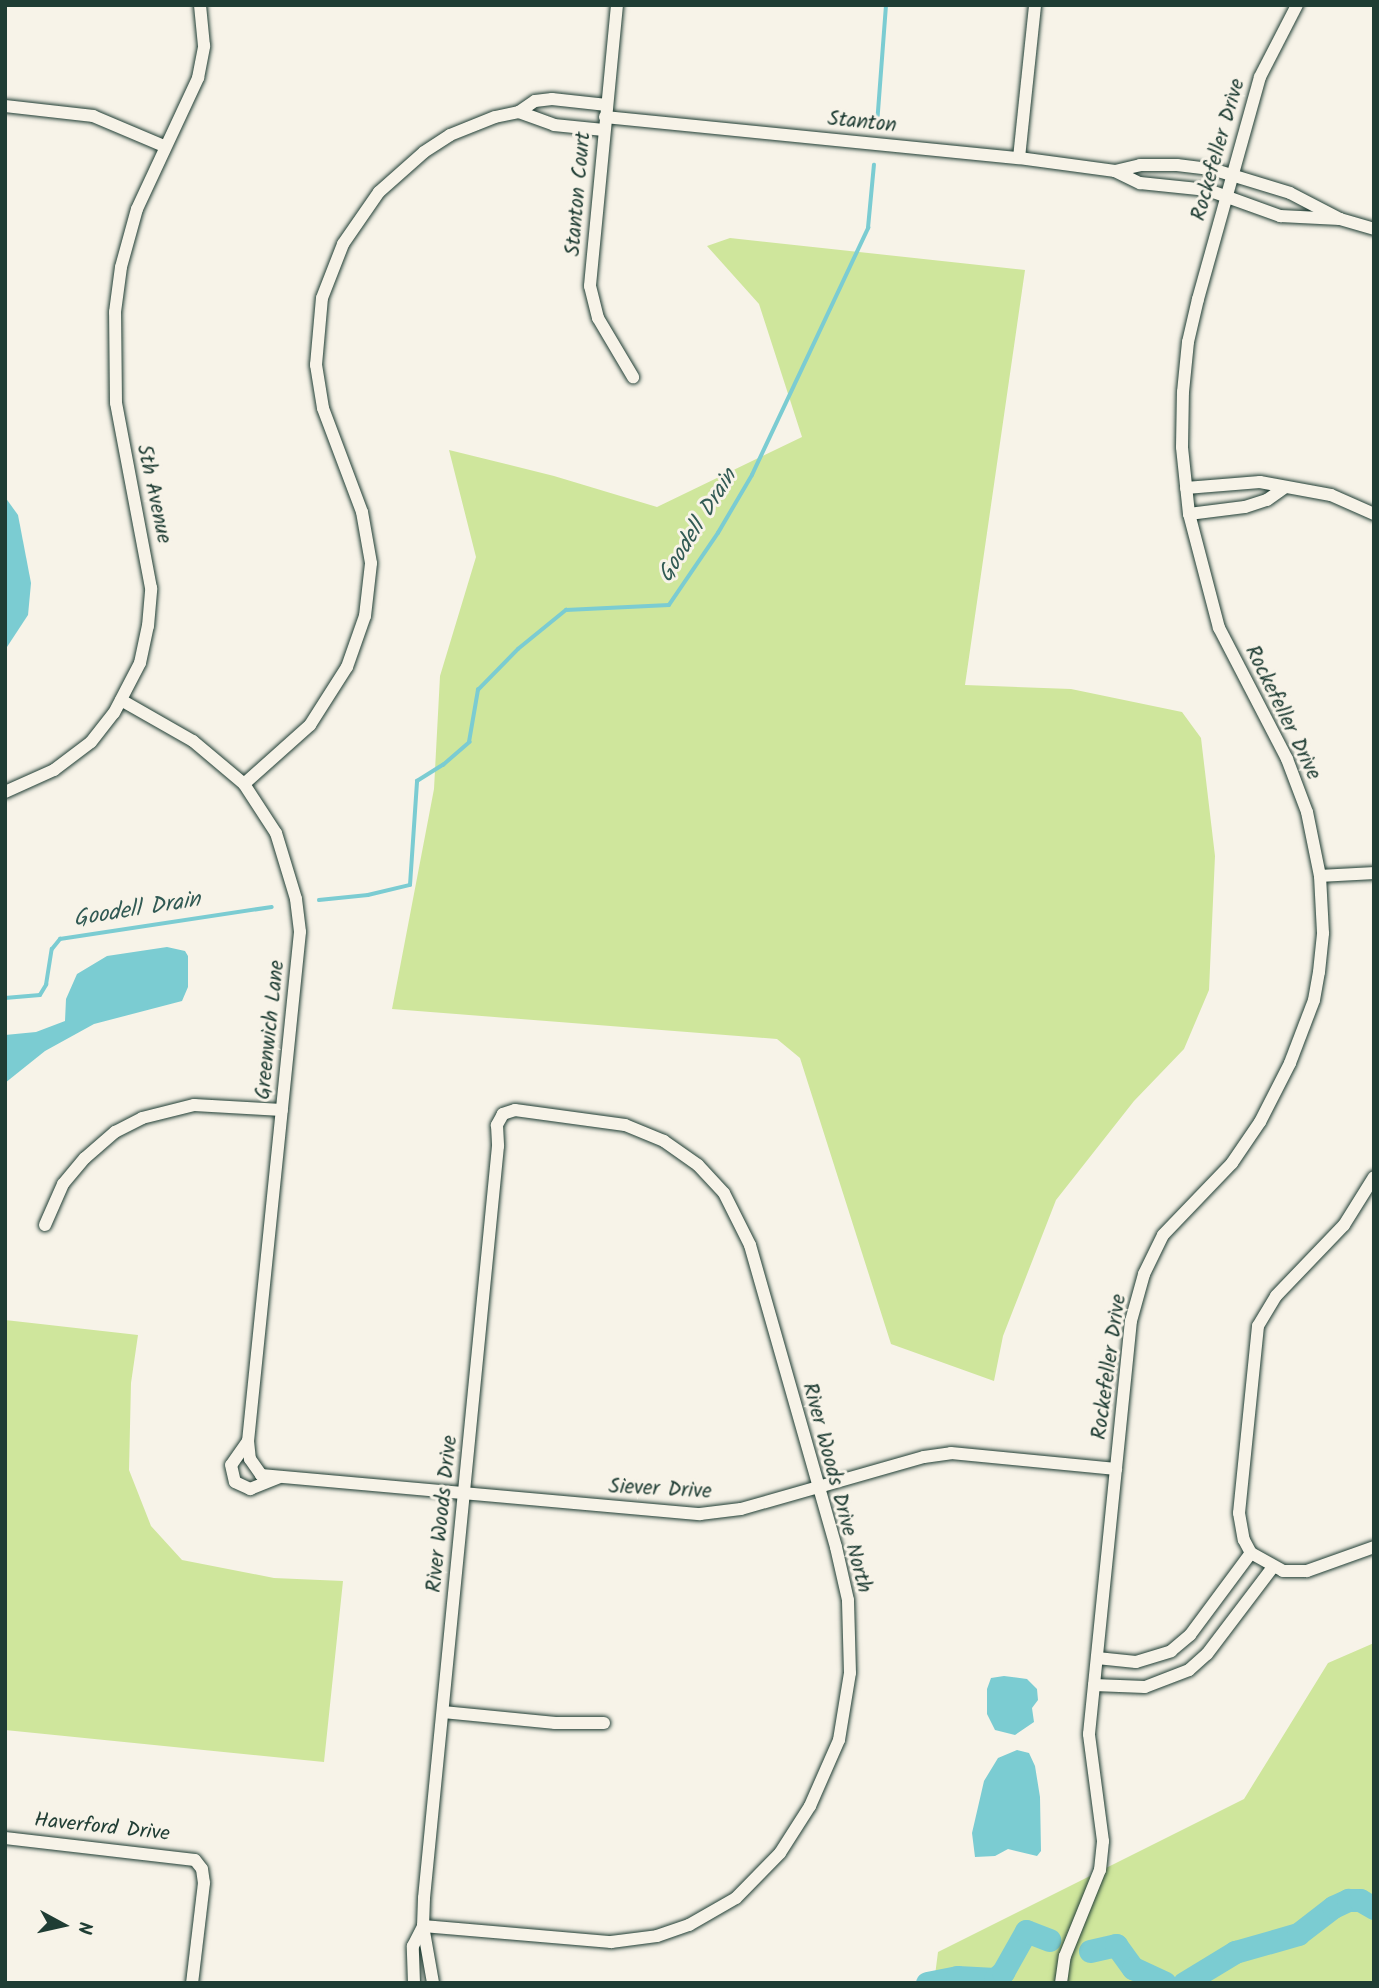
<!DOCTYPE html>
<style>
body{margin:0}
#map{position:relative;width:1379px;height:1988px;overflow:hidden;background:#f7f3e8;font-family:Kalam,sans-serif}
div>[style]{position:absolute}
[style*='--x']{left:calc(var(--x)*1px);top:calc(var(--y)*1px);width:calc(var(--w)*1px);rotate:calc(var(--a)*1deg)}
.green>*{inset:0;background:#cfe69c}
.water>*{inset:0;background:#7bccd2}
.stream>*{height:3.5px;margin:-1.75px;padding:0 1.75px;transform-origin:1.75px;border-radius:1.75px;background:#7bccd2}
.river>*{height:23px;margin:-11.5px;padding:0 11.5px;transform-origin:11.5px;border-radius:11.5px;background:#7bccd2}
.roads{filter:drop-shadow(0 0 2px #1f3d34) drop-shadow(0 0 2px #1f3d34)}
.street>*{height:12px;margin:-6px;padding:0 6px;transform-origin:6px;border-radius:6px;background:#f7f3e8}
span{translate:-50% -50%;white-space:nowrap;text-align:center;line-height:1.15;-webkit-text-stroke:6px #f7f3e8;paint-order:stroke}
.street-label{font-size:21px;color:#1f3d34}
.water-label{font-size:23px;color:#315a54;font-style:italic}
.frame{position:absolute;inset:0;border:7px solid #1f3d34;pointer-events:none}
.north{position:absolute;left:28px;top:1890px;width:70px;height:70px;-webkit-text-stroke:5px #f7f3e8;paint-order:stroke;rotate:98deg;font-size:19px;font-weight:700;line-height:28px;text-align:center;color:#1f3d34}
.north::after{content:'';display:block;margin:auto;width:24px;height:32px;background:#1f3d34;clip-path:polygon(50% 0,100% 100%,50% 72%,0 100%)}
</style>
<div id="map">
<div class="green">
<i style="clip-path:polygon(730px 238px,1025px 270px,965px 685px,1071px 689px,1182px 712px,1201px 738px,1215px 856px,1209px 990px,1184px 1049px,1134px 1101px,1056px 1200px,1003px 1336px,994px 1381px,891px 1344px,800px 1058px,777px 1039px,392px 1009px,434px 789px,440px 676px,476px 557px,449px 450px,554px 476px,657px 507px,802px 437px,759px 304px,707px 246px)"></i>
<i style="clip-path:polygon(5px 1320px,138px 1335px,131px 1383px,129px 1470px,151px 1526px,182px 1560px,274px 1578px,343px 1581px,324px 1762px,5px 1730px)"></i>
<i style="clip-path:polygon(1374px 1643px,1374px 1983px,934px 1983px,938px 1952px,1244px 1799px,1328px 1663px)"></i>
</div>
<div class="water">
<i style="clip-path:polygon(5px 497px,18px 515px,31px 583px,28px 615px,5px 650px)"></i>
<i style="clip-path:polygon(167px 947px,185px 951px,188px 956px,188px 987px,182px 1001px,94px 1024px,45px 1051px,5px 1083px,5px 1035px,36px 1032px,65px 1021px,66px 999px,77px 974px,107px 956px)"></i>
<i style="clip-path:polygon(1004px 1676px,1027px 1679px,1037px 1689px,1038px 1700px,1032px 1708px,1034px 1722px,1015px 1735px,995px 1730px,987px 1714px,987px 1689px,991px 1678px)"></i>
<i style="clip-path:polygon(1017px 1750px,1029px 1753px,1035px 1766px,1040px 1797px,1041px 1851px,1037px 1856px,1008px 1849px,995px 1856px,975px 1857px,972px 1833px,984px 1781px,998px 1758px)"></i>
</div>
<div class="stream">
<i style="--x:877;--y:125;--w:120;--a:-85.7"></i>
<i style="--x:319;--y:900;--w:49;--a:-5.8"></i>
<i style="--x:368;--y:895;--w:43;--a:-13.4"></i>
<i style="--x:410;--y:885;--w:104;--a:-86.1"></i>
<i style="--x:417;--y:781;--w:31;--a:-32"></i>
<i style="--x:443;--y:765;--w:35;--a:-41"></i>
<i style="--x:469;--y:742;--w:53;--a:-80.2"></i>
<i style="--x:478;--y:690;--w:57;--a:-45.7"></i>
<i style="--x:518;--y:649;--w:62;--a:-39.1"></i>
<i style="--x:566;--y:610;--w:103;--a:-2.8"></i>
<i style="--x:669;--y:605;--w:87;--a:-55.8"></i>
<i style="--x:718;--y:533;--w:67;--a:-59.6"></i>
<i style="--x:752;--y:475;--w:273;--a:-64.8"></i>
<i style="--x:868;--y:228;--w:63;--a:-84.6"></i>
<i style="--x:5;--y:998;--w:35;--a:-5"></i>
<i style="--x:40;--y:995;--w:12;--a:-59"></i>
<i style="--x:46;--y:985;--w:36;--a:-81"></i>
<i style="--x:52;--y:949;--w:13;--a:-51"></i>
<i style="--x:60;--y:939;--w:214;--a:-8.6"></i>
</div>
<div class="river">
<i style="--x:1090;--y:1951;--w:27;--a:-13"></i>
<i style="--x:1116;--y:1945;--w:29;--a:54"></i>
<i style="--x:1133;--y:1968;--w:35;--a:25"></i>
<i style="--x:927;--y:1983;--w:31;--a:-11"></i>
<i style="--x:957;--y:1977;--w:38;--a:3"></i>
<i style="--x:995;--y:1979;--w:11;--a:-41"></i>
<i style="--x:1003;--y:1972;--w:47;--a:-60.7"></i>
<i style="--x:1026;--y:1931;--w:25;--a:21"></i>
<i style="--x:1184;--y:1983;--w:60;--a:-31.3"></i>
<i style="--x:1235;--y:1952;--w:66;--a:-15.9"></i>
<i style="--x:1298;--y:1934;--w:44;--a:-37.6"></i>
<i style="--x:1333;--y:1907;--w:17;--a:-25"></i>
<i style="--x:1348;--y:1900;--w:12;--a:0"></i>
<i style="--x:1360;--y:1900;--w:16;--a:30"></i>
</div>
<div class="roads">
<div class="street">
<i style="--x:617;--y:5;--w:282;--a:95.5"></i>
<i style="--x:590;--y:286;--w:33;--a:76"></i>
<i style="--x:598;--y:318;--w:69;--a:59.3"></i>
<i style="--x:5;--y:106;--w:89;--a:6.5"></i>
<i style="--x:93;--y:116;--w:77;--a:22.9"></i>
<i style="--x:519;--y:112;--w:37;--a:20"></i>
<i style="--x:554;--y:125;--w:50;--a:5.7"></i>
<i style="--x:605;--y:117;--w:416;--a:5.7"></i>
<i style="--x:1019;--y:158;--w:97;--a:7.7"></i>
<i style="--x:1115;--y:171;--w:28;--a:26"></i>
<i style="--x:1140;--y:183;--w:68;--a:5.9"></i>
<i style="--x:1208;--y:190;--w:77;--a:19.9"></i>
<i style="--x:1280;--y:216;--w:60;--a:2.9"></i>
<i style="--x:1019;--y:158;--w:154;--a:-84"></i>
<i style="--x:1115;--y:171;--w:26;--a:-13"></i>
<i style="--x:1140;--y:165;--w:37;--a:0"></i>
<i style="--x:1177;--y:165;--w:38;--a:7"></i>
<i style="--x:1215;--y:170;--w:78;--a:17"></i>
<i style="--x:1290;--y:193;--w:56;--a:27.5"></i>
<i style="--x:1340;--y:219;--w:35;--a:16"></i>
<i style="--x:1186;--y:488;--w:74;--a:-4.6"></i>
<i style="--x:1260;--y:482;--w:72;--a:10.4"></i>
<i style="--x:1331;--y:495;--w:47;--a:23.8"></i>
<i style="--x:1189;--y:514;--w:56;--a:-7.1"></i>
<i style="--x:1245;--y:507;--w:23;--a:-18"></i>
<i style="--x:1267;--y:500;--w:21;--a:-35"></i>
<i style="--x:121;--y:700;--w:83;--a:29.7"></i>
<i style="--x:193;--y:741;--w:67;--a:40.1"></i>
<i style="--x:244;--y:784;--w:59;--a:56.9"></i>
<i style="--x:276;--y:833;--w:69;--a:73.1"></i>
<i style="--x:296;--y:899;--w:33;--a:83"></i>
<i style="--x:300;--y:932;--w:512;--a:95.83"></i>
<i style="--x:248;--y:1441;--w:18;--a:84"></i>
<i style="--x:250;--y:1459;--w:19;--a:55"></i>
<i style="--x:261;--y:1475;--w:441;--a:5.1"></i>
<i style="--x:700;--y:1514;--w:41;--a:-7"></i>
<i style="--x:741;--y:1509;--w:190;--a:-15.9"></i>
<i style="--x:924;--y:1457;--w:27;--a:-8"></i>
<i style="--x:951;--y:1453;--w:166;--a:5.5"></i>
<i style="--x:244;--y:784;--w:89;--a:-41.8"></i>
<i style="--x:310;--y:725;--w:69;--a:-57.5"></i>
<i style="--x:347;--y:667;--w:54;--a:-70.6"></i>
<i style="--x:365;--y:616;--w:53;--a:-83.5"></i>
<i style="--x:371;--y:563;--w:52;--a:-100"></i>
<i style="--x:362;--y:512;--w:111;--a:-110.6"></i>
<i style="--x:323;--y:408;--w:44;--a:-99.2"></i>
<i style="--x:316;--y:365;--w:67;--a:-84.9"></i>
<i style="--x:322;--y:298;--w:58;--a:-68.7"></i>
<i style="--x:343;--y:244;--w:63;--a:-55.3"></i>
<i style="--x:379;--y:192;--w:60;--a:-41.6"></i>
<i style="--x:424;--y:152;--w:31;--a:-33"></i>
<i style="--x:450;--y:135;--w:48;--a:-21.8"></i>
<i style="--x:495;--y:117;--w:25;--a:-12"></i>
<i style="--x:519;--y:112;--w:19;--a:-35"></i>
<i style="--x:535;--y:101;--w:17;--a:-7"></i>
<i style="--x:552;--y:99;--w:55;--a:6.2"></i>
<i style="--x:5;--y:792;--w:54;--a:-24.2"></i>
<i style="--x:54;--y:770;--w:46;--a:-37.1"></i>
<i style="--x:91;--y:742;--w:37;--a:-52"></i>
<i style="--x:114;--y:713;--w:56;--a:-62.5"></i>
<i style="--x:140;--y:663;--w:38;--a:-78"></i>
<i style="--x:148;--y:626;--w:38;--a:-85"></i>
<i style="--x:151;--y:588;--w:188;--a:-100.7"></i>
<i style="--x:116;--y:403;--w:91;--a:-90.6"></i>
<i style="--x:115;--y:312;--w:45;--a:-82.4"></i>
<i style="--x:121;--y:267;--w:60;--a:-74.6"></i>
<i style="--x:137;--y:209;--w:145;--a:-65"></i>
<i style="--x:198;--y:78;--w:33;--a:-79"></i>
<i style="--x:204;--y:46;--w:41;--a:-95.6"></i>
<i style="--x:1320;--y:876;--w:54;--a:-3.2"></i>
<i style="--x:1374;--y:1177;--w:57;--a:122"></i>
<i style="--x:1344;--y:1225;--w:98;--a:133.8"></i>
<i style="--x:1276;--y:1296;--w:35;--a:121"></i>
<i style="--x:1258;--y:1326;--w:188;--a:95.8"></i>
<i style="--x:1239;--y:1513;--w:27;--a:80"></i>
<i style="--x:1244;--y:1540;--w:15;--a:62"></i>
<i style="--x:1251;--y:1553;--w:37;--a:29"></i>
<i style="--x:1283;--y:1571;--w:24;--a:0"></i>
<i style="--x:1307;--y:1571;--w:71;--a:-19.7"></i>
<i style="--x:45;--y:1225;--w:45;--a:-66.3"></i>
<i style="--x:63;--y:1184;--w:34;--a:-50"></i>
<i style="--x:85;--y:1158;--w:40;--a:-41"></i>
<i style="--x:115;--y:1132;--w:30;--a:-27"></i>
<i style="--x:142;--y:1118;--w:54;--a:-14"></i>
<i style="--x:194;--y:1105;--w:88;--a:3.3"></i>
<i style="--x:248;--y:1441;--w:29;--a:125"></i>
<i style="--x:231;--y:1465;--w:17;--a:77"></i>
<i style="--x:235;--y:1482;--w:17;--a:25"></i>
<i style="--x:250;--y:1489;--w:31;--a:-22"></i>
<i style="--x:1097;--y:1658;--w:39;--a:6"></i>
<i style="--x:1136;--y:1662;--w:37;--a:-17"></i>
<i style="--x:1171;--y:1651;--w:25;--a:-40"></i>
<i style="--x:1190;--y:1635;--w:102;--a:-53.4"></i>
<i style="--x:1094;--y:1685;--w:51;--a:2.2"></i>
<i style="--x:1145;--y:1687;--w:47;--a:-21.1"></i>
<i style="--x:1189;--y:1670;--w:24;--a:-42"></i>
<i style="--x:1207;--y:1654;--w:109;--a:-52.8"></i>
<i style="--x:443;--y:1712;--w:113;--a:5.6"></i>
<i style="--x:555;--y:1723;--w:49;--a:0"></i>
<i style="--x:5;--y:1838;--w:191;--a:6.6"></i>
<i style="--x:195;--y:1860;--w:11;--a:52"></i>
<i style="--x:202;--y:1869;--w:14;--a:82"></i>
<i style="--x:204;--y:1883;--w:101;--a:96.8"></i>
<i style="--x:423;--y:1926;--w:189;--a:4.9"></i>
<i style="--x:611;--y:1942;--w:46;--a:-7.4"></i>
<i style="--x:657;--y:1936;--w:34;--a:-19"></i>
<i style="--x:689;--y:1925;--w:54;--a:-29.9"></i>
<i style="--x:736;--y:1898;--w:63;--a:-45.6"></i>
<i style="--x:780;--y:1853;--w:56;--a:-57.4"></i>
<i style="--x:810;--y:1806;--w:72;--a:-66.3"></i>
<i style="--x:839;--y:1740;--w:68;--a:-80.7"></i>
<i style="--x:850;--y:1673;--w:73;--a:-91.6"></i>
<i style="--x:848;--y:1600;--w:54;--a:-102.8"></i>
<i style="--x:836;--y:1547;--w:314;--a:-105.9"></i>
<i style="--x:750;--y:1245;--w:58;--a:-116.6"></i>
<i style="--x:724;--y:1193;--w:38;--a:-133"></i>
<i style="--x:698;--y:1165;--w:42;--a:-144.8"></i>
<i style="--x:664;--y:1141;--w:42;--a:-157.7"></i>
<i style="--x:625;--y:1125;--w:111;--a:-172.2"></i>
<i style="--x:515;--y:1110;--w:13;--a:162"></i>
<i style="--x:503;--y:1114;--w:13;--a:119"></i>
<i style="--x:497;--y:1125;--w:21;--a:87"></i>
<i style="--x:498;--y:1146;--w:756;--a:95.62"></i>
<i style="--x:424;--y:1898;--w:28;--a:92"></i>
<i style="--x:423;--y:1926;--w:58;--a:80"></i>
<i style="--x:414;--y:1983;--w:37;--a:-92"></i>
<i style="--x:413;--y:1946;--w:22;--a:-63"></i>
<i style="--x:1061;--y:1983;--w:27;--a:-82"></i>
<i style="--x:1065;--y:1956;--w:93;--a:-67.9"></i>
<i style="--x:1100;--y:1870;--w:29;--a:-84"></i>
<i style="--x:1103;--y:1841;--w:108;--a:-97.5"></i>
<i style="--x:1089;--y:1734;--w:415;--a:-84.2"></i>
<i style="--x:1131;--y:1321;--w:49;--a:-74.5"></i>
<i style="--x:1144;--y:1274;--w:43;--a:-64"></i>
<i style="--x:1163;--y:1235;--w:100;--a:-46.2"></i>
<i style="--x:1232;--y:1163;--w:50;--a:-55.7"></i>
<i style="--x:1260;--y:1122;--w:66;--a:-63"></i>
<i style="--x:1290;--y:1063;--w:67;--a:-69.1"></i>
<i style="--x:1314;--y:1000;--w:28;--a:-80"></i>
<i style="--x:1319;--y:972;--w:39;--a:-84"></i>
<i style="--x:1323;--y:933;--w:57;--a:-93"></i>
<i style="--x:1320;--y:876;--w:65;--a:-101.5"></i>
<i style="--x:1307;--y:812;--w:57;--a:-110.7"></i>
<i style="--x:1287;--y:759;--w:148;--a:-117.4"></i>
<i style="--x:1219;--y:628;--w:118;--a:-104.7"></i>
<i style="--x:1189;--y:514;--w:67;--a:-96"></i>
<i style="--x:1182;--y:447;--w:55;--a:-89"></i>
<i style="--x:1183;--y:392;--w:50;--a:-84.3"></i>
<i style="--x:1188;--y:342;--w:44;--a:-76.9"></i>
<i style="--x:1198;--y:299;--w:230;--a:-74.4"></i>
<i style="--x:1260;--y:77;--w:81;--a:-62.8"></i>
</div>
</div>
<div class="street-label">
<span style="left:862px;top:123px;rotate:6deg">Stanton</span>
<span style="left:1219px;top:150px;rotate:-74deg">Rockefeller Drive</span>
<span style="left:579px;top:194px;rotate:-85deg">Stanton Court</span>
<span style="left:153px;top:494px;rotate:78deg">5th Avenue</span>
<span style="left:1282px;top:713px;rotate:64deg">Rockefeller Drive</span>
<span style="left:271px;top:1030px;rotate:-84deg">Greenwich Lane</span>
<span style="left:1110px;top:1367px;rotate:-82deg">Rockefeller Drive</span>
<span style="left:836px;top:1488px;rotate:75deg">River Woods Drive North</span>
<span style="left:660px;top:1490px;rotate:3deg">Siever Drive</span>
<span style="left:443px;top:1514px;rotate:-84deg">River Woods Drive</span>
<span style="left:102px;top:1828px;rotate:6deg">Haverford Drive</span>
</div>
<div class="water-label">
<span style="left:698px;top:526px;rotate:-58deg">Goodell Drain</span>
<span style="left:137px;top:910px;rotate:-9deg">Goodell Drain</span>
</div>
<div class="frame"></div>
<div class="north">N</div>
</div>
